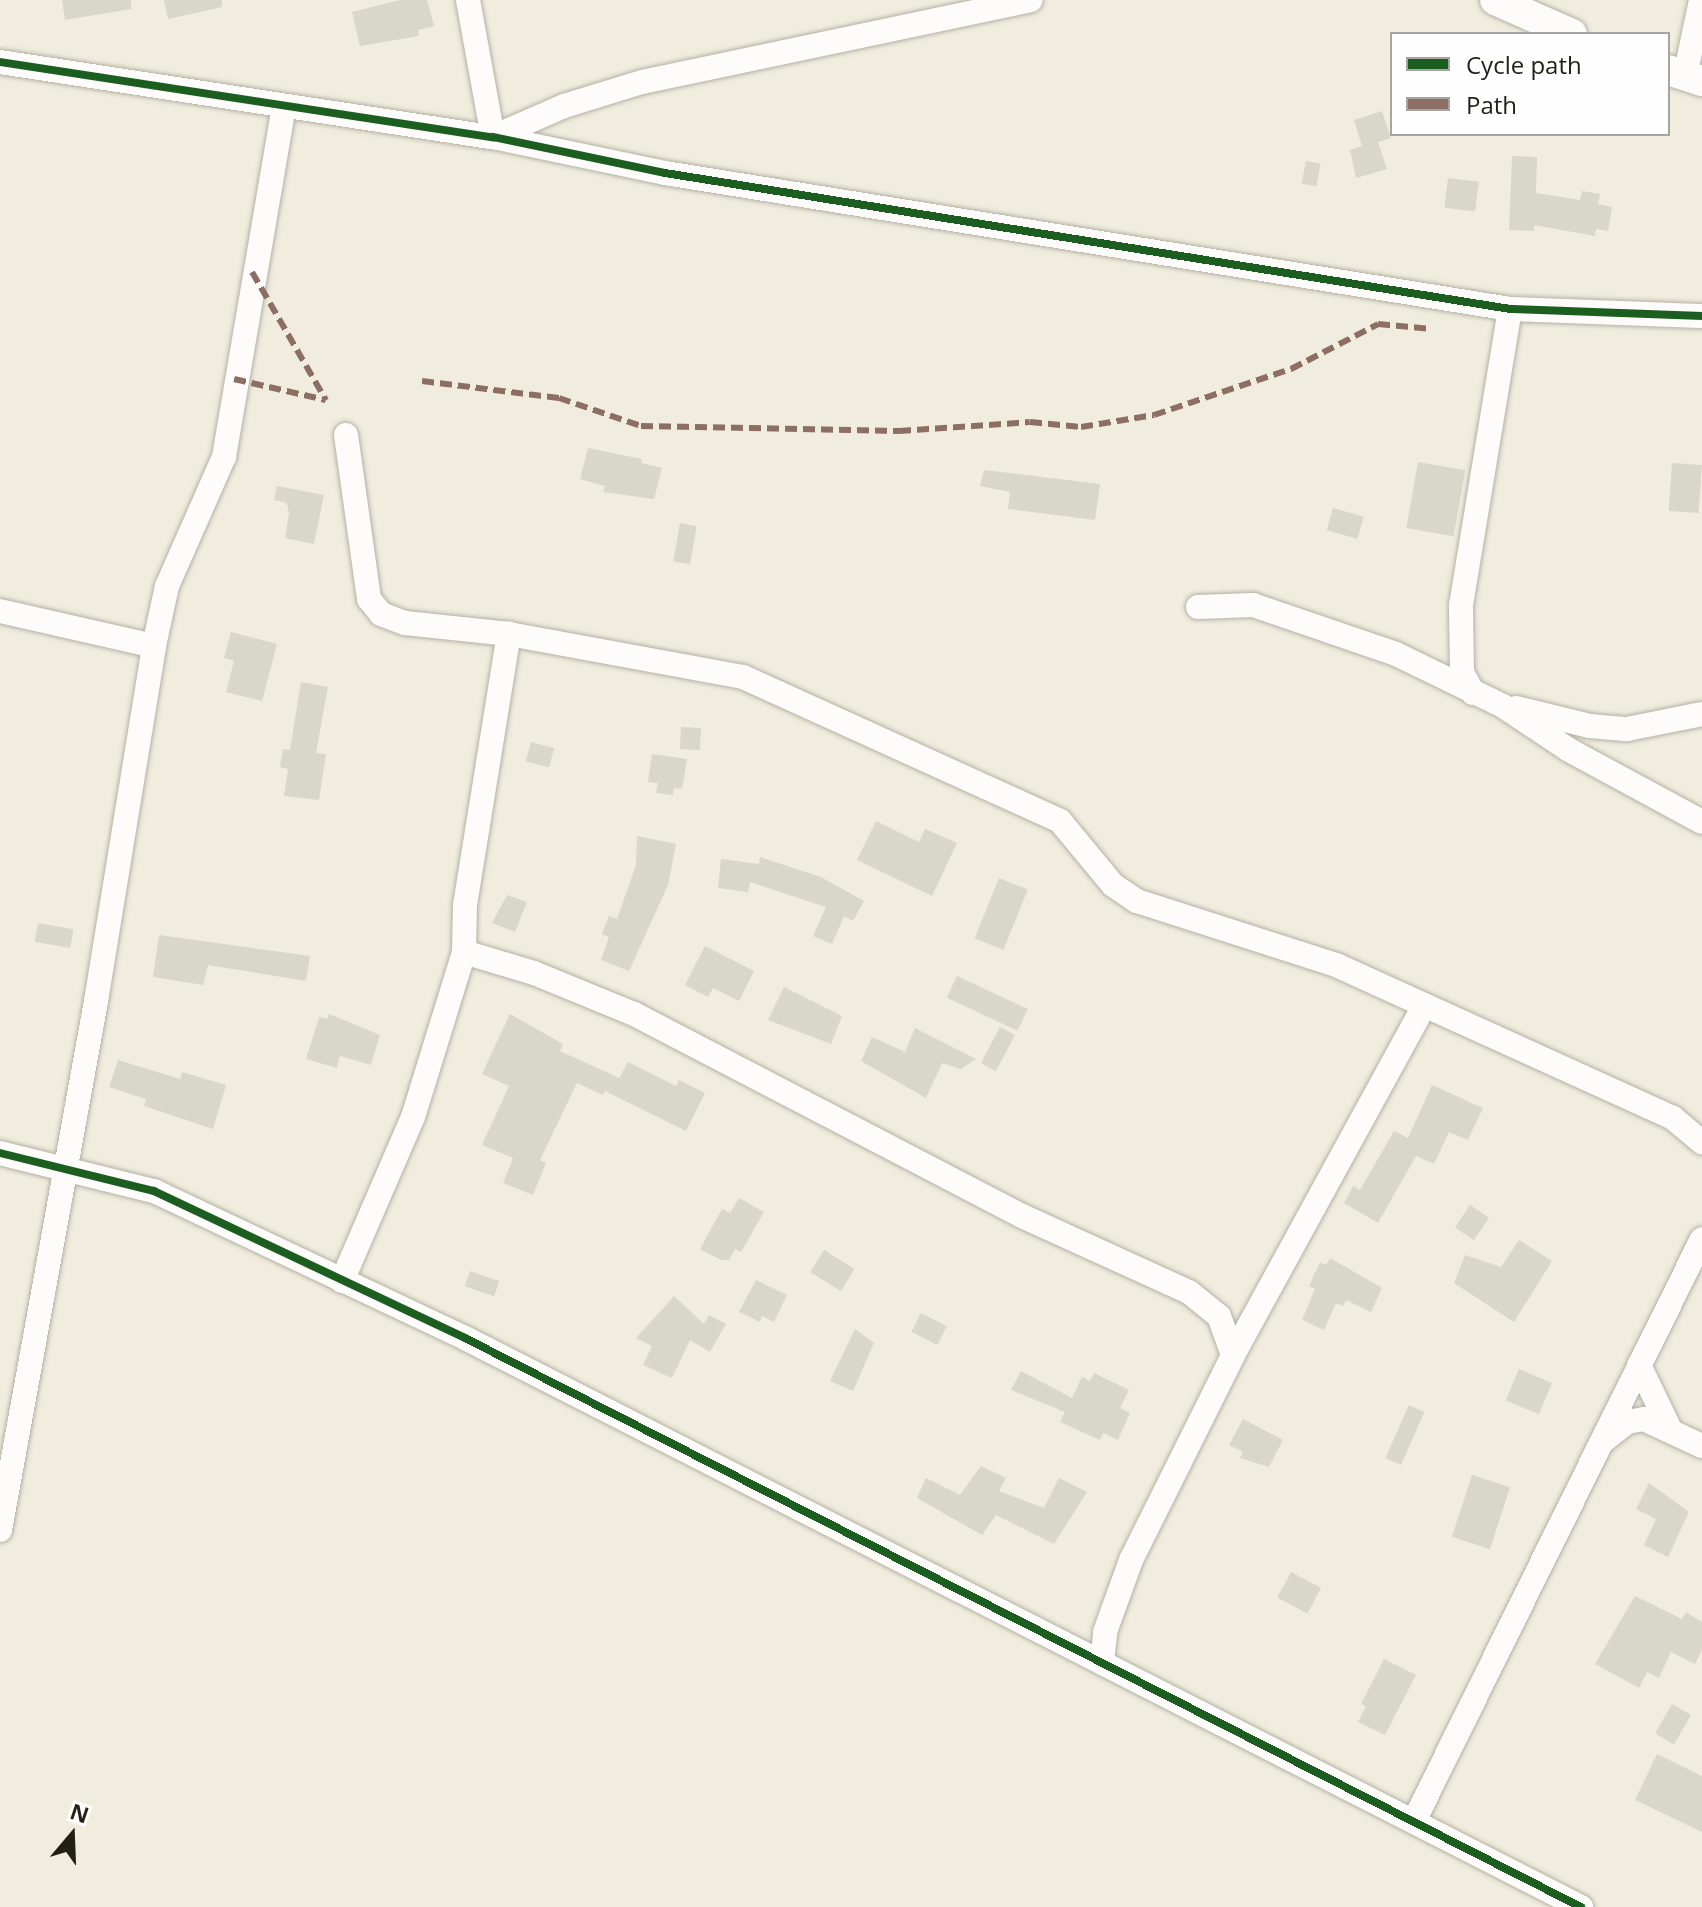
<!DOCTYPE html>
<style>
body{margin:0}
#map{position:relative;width:1702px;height:1907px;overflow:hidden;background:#f0edde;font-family:"Open Sans",sans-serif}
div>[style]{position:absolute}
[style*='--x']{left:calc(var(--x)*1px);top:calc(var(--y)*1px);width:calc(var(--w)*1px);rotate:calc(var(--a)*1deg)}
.building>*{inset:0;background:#d9d6ca;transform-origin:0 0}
.roads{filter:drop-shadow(0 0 2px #b4b1a5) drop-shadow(0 0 2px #b4b1a5)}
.minor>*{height:24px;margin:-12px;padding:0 12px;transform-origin:12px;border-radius:12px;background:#fdfcfa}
.tertiary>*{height:30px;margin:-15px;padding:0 15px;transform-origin:15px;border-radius:15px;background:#fdfcfa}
.quiet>*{height:6px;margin-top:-3px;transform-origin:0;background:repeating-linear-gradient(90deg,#8d6e63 0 12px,transparent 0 18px)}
.cycleway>*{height:8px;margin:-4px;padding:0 4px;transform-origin:4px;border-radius:4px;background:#1b5e20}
span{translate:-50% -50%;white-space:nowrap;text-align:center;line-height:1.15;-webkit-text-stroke:6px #fefefe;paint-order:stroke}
.legend{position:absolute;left:1390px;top:32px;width:280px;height:104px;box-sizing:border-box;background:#fefefe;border:2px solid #a6a5a1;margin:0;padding:10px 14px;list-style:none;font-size:24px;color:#221f15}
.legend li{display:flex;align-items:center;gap:16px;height:40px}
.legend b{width:40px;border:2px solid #a6a5a1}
.north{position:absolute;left:32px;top:1795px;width:80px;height:80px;-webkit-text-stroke:6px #fefefe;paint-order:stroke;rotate:19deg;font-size:22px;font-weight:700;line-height:32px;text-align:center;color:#221f15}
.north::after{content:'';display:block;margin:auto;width:28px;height:36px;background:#221f15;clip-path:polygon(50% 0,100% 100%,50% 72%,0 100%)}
</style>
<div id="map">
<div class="building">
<i style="clip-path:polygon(62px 0,131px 0,131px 9px,65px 20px)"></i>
<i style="clip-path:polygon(164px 0,222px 0,222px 7px,168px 19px)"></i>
<i style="clip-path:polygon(400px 0,427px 0,434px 26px,418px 30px,419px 36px,360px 46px,352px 12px)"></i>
<i style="clip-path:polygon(1382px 111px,1391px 138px,1378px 142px,1387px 169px,1356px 178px,1350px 150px,1362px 146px,1354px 120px)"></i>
<i style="clip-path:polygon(1512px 156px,1537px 157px,1536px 193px,1580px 200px,1582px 191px,1600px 194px,1598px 204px,1612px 207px,1608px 231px,1596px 229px,1595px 236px,1534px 225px,1534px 231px,1509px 230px)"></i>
<i style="left:1306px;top:161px;width:15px;height:23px;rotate:11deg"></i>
<i style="left:1448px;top:178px;width:31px;height:30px;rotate:7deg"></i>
<i style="clip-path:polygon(588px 448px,642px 459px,641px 463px,662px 468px,654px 499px,603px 492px,605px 486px,580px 479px)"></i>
<i style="left:1418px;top:462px;width:48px;height:67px;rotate:10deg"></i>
<i style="left:1672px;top:463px;width:30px;height:48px;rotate:4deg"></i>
<i style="clip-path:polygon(984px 470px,1100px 484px,1095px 520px,1008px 509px,1010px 492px,980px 486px)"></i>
<i style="clip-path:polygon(277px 486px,324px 495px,314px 544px,285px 538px,289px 513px,287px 503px,274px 500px)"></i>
<i style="left:1333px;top:508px;width:32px;height:23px;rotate:16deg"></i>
<i style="left:680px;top:523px;width:17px;height:39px;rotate:10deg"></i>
<i style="clip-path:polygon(231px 632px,277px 644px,262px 701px,226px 692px,234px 661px,224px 658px)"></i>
<i style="clip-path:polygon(301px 682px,328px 687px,316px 753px,326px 754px,319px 800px,284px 796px,288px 769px,280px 767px,283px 749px,290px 750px)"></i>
<i style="left:681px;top:727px;width:20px;height:22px;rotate:3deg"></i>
<i style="left:531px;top:742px;width:24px;height:20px;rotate:15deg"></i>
<i style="clip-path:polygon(652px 754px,687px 759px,682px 789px,674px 788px,673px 795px,656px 793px,658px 783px,648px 782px)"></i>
<i style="clip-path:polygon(876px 821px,919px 842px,925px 829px,957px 843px,932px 896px,857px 860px)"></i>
<i style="clip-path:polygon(637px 836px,676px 844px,668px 885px,629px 971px,601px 960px,609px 937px,602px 934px,609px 916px,617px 919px,636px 865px)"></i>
<i style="clip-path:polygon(760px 857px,821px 877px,864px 901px,853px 921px,844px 916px,832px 944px,813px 936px,826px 907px,750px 882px,748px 892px,718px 888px,721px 859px,759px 864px)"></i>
<i style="left:999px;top:878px;width:31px;height:65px;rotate:22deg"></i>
<i style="clip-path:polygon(507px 895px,527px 902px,515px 932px,492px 923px)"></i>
<i style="left:38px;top:923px;width:36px;height:19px;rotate:10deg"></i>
<i style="clip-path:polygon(159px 935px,310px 956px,306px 981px,208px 965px,203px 985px,153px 977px)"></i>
<i style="clip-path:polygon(705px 946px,754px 971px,739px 1001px,713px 988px,708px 997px,685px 985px)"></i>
<i style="left:957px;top:976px;width:78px;height:24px;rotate:25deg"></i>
<i style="clip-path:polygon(784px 987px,842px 1016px,831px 1044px,768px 1020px)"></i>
<i style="clip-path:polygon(329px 1014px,380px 1035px,371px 1065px,340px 1056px,337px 1068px,306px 1059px,319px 1017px,327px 1019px)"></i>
<i style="clip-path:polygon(510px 1014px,563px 1044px,560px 1051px,619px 1078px,628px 1062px,676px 1086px,679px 1080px,705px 1093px,686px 1131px,605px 1091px,603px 1095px,577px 1083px,540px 1160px,546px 1163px,533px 1195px,503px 1183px,513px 1158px,482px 1145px,509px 1086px,482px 1074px)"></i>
<i style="left:1000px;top:1027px;width:17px;height:41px;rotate:28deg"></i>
<i style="clip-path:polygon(915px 1028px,976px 1059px,961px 1069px,942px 1063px,926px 1098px,861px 1061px,872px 1037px,905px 1052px)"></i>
<i style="clip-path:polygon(118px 1060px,180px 1079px,182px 1072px,226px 1085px,213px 1129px,144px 1106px,146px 1099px,109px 1087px)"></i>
<i style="clip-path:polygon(1432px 1085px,1483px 1108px,1468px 1140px,1449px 1132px,1434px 1164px,1416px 1156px,1378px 1223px,1344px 1203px,1353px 1186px,1360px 1190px,1394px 1131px,1408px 1138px)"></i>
<i style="clip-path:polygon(739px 1198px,764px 1212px,741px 1252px,735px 1249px,729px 1260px,721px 1260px,700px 1249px,722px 1209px,730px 1213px)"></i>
<i style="left:1470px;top:1205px;width:23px;height:27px;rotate:34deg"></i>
<i style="clip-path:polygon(1519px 1240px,1552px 1261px,1514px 1322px,1454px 1283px,1465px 1255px,1501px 1267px)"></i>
<i style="left:824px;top:1250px;width:36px;height:26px;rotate:32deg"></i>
<i style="clip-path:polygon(1330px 1258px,1382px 1288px,1371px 1312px,1346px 1300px,1343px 1306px,1336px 1303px,1324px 1330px,1302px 1320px,1315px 1289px,1309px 1286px,1320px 1262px,1326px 1265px)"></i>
<i style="left:470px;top:1271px;width:31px;height:16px;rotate:19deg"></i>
<i style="clip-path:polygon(756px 1280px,787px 1295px,774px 1322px,762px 1316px,760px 1322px,739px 1312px)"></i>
<i style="clip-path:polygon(674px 1296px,704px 1324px,709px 1315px,726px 1324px,710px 1352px,690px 1340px,672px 1378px,643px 1365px,652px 1346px,636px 1338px)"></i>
<i style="left:921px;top:1313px;width:29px;height:21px;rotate:27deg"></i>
<i style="clip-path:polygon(855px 1329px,874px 1343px,853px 1391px,830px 1381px)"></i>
<i style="left:1519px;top:1369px;width:36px;height:34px;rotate:23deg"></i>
<i style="clip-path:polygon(1021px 1371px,1072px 1398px,1082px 1377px,1090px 1381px,1094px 1373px,1129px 1390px,1120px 1408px,1130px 1413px,1118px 1440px,1103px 1433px,1100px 1440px,1060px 1422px,1065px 1412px,1011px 1390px)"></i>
<i style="left:1409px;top:1405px;width:17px;height:58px;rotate:24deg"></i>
<i style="clip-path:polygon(1243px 1419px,1283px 1440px,1269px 1467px,1240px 1458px,1243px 1452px,1229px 1445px)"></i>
<i style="clip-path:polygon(981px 1466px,1006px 1478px,999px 1491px,1044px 1508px,1059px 1478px,1087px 1492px,1054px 1544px,996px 1515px,982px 1535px,917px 1498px,926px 1478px,960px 1495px)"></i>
<i style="left:1472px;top:1475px;width:40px;height:65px;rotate:18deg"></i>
<i style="clip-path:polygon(1649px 1483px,1689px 1512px,1668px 1557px,1644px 1545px,1656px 1519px,1636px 1509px)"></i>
<i style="left:1291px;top:1572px;width:34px;height:29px;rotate:28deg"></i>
<i style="clip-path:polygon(1635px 1596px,1682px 1619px,1686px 1612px,1702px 1622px,1702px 1650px,1695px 1664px,1671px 1652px,1659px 1678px,1647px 1672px,1639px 1688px,1595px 1664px)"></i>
<i style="clip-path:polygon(1384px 1659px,1416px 1675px,1385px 1735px,1358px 1722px,1366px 1706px,1361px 1704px)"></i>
<i style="left:1672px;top:1704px;width:22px;height:34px;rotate:30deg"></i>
<i style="clip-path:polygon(1657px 1754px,1702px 1776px,1702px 1832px,1635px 1800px)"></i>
</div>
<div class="roads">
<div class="minor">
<i style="--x:468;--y:0;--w:139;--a:79.7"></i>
<i style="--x:493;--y:137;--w:77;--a:-23.6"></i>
<i style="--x:564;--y:106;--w:82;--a:-17.1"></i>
<i style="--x:642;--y:82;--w:397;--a:-11.9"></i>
<i style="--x:0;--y:62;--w:499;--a:8.7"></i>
<i style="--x:493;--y:137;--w:176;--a:11.8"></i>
<i style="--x:665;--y:173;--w:856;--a:9.14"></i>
<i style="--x:1510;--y:309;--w:192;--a:2.1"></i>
<i style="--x:1685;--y:76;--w:78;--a:-78.1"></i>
<i style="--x:346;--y:435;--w:166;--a:82"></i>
<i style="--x:369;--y:599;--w:19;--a:51"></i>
<i style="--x:381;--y:614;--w:26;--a:21"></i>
<i style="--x:405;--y:623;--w:105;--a:6"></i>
<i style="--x:509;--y:634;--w:238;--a:10.4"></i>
<i style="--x:743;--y:677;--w:348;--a:24.4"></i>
<i style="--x:1060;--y:821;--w:83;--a:50.4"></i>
<i style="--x:1113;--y:885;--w:29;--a:34"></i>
<i style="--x:1137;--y:901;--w:209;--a:17.8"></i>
<i style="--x:1336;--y:965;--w:370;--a:24.4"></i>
<i style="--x:1673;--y:1118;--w:38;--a:40"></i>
<i style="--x:1198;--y:607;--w:55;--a:-2.1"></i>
<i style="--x:1253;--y:605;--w:151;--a:18.9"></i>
<i style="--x:1396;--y:654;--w:119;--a:25.9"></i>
<i style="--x:1503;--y:706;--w:79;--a:33.7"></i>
<i style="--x:1569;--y:750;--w:151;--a:28.4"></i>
<i style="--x:0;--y:611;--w:158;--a:12.8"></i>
<i style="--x:1473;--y:693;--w:24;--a:-118"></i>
<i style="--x:1462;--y:672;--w:67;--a:-90.9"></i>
<i style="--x:1461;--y:605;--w:300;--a:-80.6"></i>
<i style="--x:1516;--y:708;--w:76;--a:13.7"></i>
<i style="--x:1590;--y:726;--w:37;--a:5"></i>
<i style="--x:1627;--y:729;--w:76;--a:-11.3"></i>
<i style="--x:464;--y:952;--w:73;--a:16.7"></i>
<i style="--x:534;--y:973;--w:108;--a:22.3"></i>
<i style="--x:634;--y:1014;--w:437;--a:27.5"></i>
<i style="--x:1022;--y:1216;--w:183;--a:24.5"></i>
<i style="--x:1189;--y:1292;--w:38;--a:39"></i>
<i style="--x:1219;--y:1316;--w:41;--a:70.3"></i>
<i style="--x:0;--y:1153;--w:159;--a:13.9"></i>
<i style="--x:154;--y:1191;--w:344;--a:25.3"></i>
<i style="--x:465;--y:1338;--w:1253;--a:27.02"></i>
<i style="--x:342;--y:1281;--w:179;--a:-66.6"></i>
<i style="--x:413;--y:1117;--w:173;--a:-72.8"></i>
<i style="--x:464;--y:952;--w:47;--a:-88.8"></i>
<i style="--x:465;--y:905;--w:275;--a:-80.8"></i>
<i style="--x:1639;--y:1365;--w:69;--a:64.2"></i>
<i style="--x:1603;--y:1441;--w:31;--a:-38"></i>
<i style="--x:1627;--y:1422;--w:17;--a:-10"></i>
<i style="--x:1644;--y:1419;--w:64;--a:25"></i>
<i style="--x:0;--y:1530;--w:538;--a:-79.71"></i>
<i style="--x:96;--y:1001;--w:360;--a:-80.7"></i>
<i style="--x:154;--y:646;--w:61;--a:-77.8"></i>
<i style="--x:167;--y:586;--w:141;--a:-66.2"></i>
<i style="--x:224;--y:457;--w:355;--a:-80.3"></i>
<i style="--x:1102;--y:1663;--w:31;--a:-84"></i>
<i style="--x:1105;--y:1632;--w:77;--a:-70.1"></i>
<i style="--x:1131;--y:1560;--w:229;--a:-63.5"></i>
<i style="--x:1233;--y:1355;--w:398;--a:-61.3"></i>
<i style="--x:1414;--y:1821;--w:649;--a:-63.67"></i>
</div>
<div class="tertiary">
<i style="--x:1495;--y:0;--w:84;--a:23.8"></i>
<i style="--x:1668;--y:70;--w:36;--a:18"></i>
</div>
</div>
<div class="quiet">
<i style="--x:252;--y:272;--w:148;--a:60"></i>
<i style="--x:234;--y:379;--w:94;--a:12.9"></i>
<i style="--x:422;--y:381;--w:138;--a:7.1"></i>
<i style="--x:559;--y:398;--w:87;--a:18.9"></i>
<i style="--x:641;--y:426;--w:258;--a:1.1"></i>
<i style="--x:899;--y:431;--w:131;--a:-3.9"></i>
<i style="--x:1030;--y:422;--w:51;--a:5.6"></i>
<i style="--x:1081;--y:427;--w:74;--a:-9.3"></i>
<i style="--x:1154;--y:415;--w:145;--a:-18.6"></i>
<i style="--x:1291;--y:369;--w:98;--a:-27.3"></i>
<i style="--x:1378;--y:324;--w:54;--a:5.3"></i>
</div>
<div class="cycleway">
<i style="--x:0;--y:62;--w:499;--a:8.7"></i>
<i style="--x:493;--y:137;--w:176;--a:11.8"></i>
<i style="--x:665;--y:173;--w:856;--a:9.14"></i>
<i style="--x:1510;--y:309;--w:192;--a:2.1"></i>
<i style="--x:0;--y:1153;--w:159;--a:13.9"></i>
<i style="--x:154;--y:1191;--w:344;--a:25.3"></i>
<i style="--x:465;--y:1338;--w:1253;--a:27.02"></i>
</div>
<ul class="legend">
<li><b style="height:10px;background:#1b5e20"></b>Cycle path</li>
<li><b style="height:10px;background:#8d6e63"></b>Path</li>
</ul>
<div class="north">N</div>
</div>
